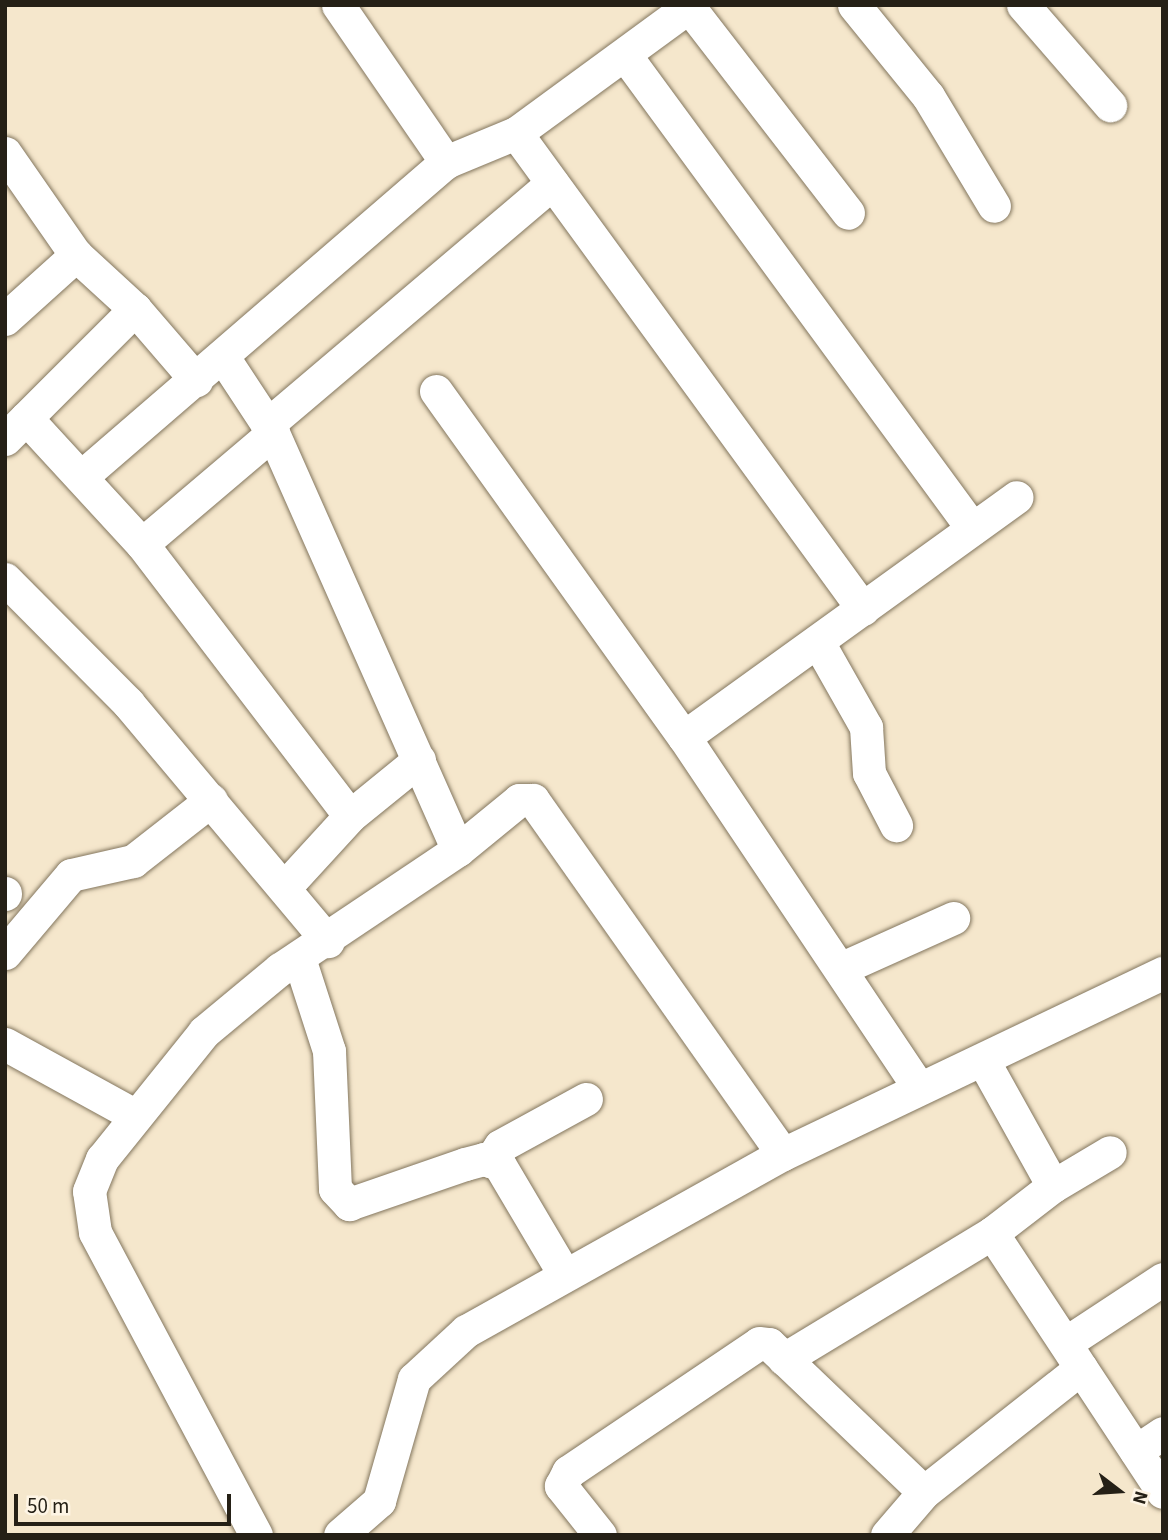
<!DOCTYPE html>
<style>
body{margin:0}
#map{position:relative;width:1168px;height:1540px;overflow:hidden;background:#f5e7cc;font-family:"Source Sans 3",sans-serif}
div>[style]{position:absolute}
[style*='--x']{left:calc(var(--x)*1px);top:calc(var(--y)*1px);width:calc(var(--w)*1px);rotate:calc(var(--a)*1deg)}
.roads{filter:drop-shadow(0 0 2px #83765e) drop-shadow(0 0 2px #83765e)}
.minor>*{height:33px;margin:-16.5px;padding:0 16.5px;transform-origin:16.5px;border-radius:16.5px;background:#fff}
span{translate:-50% -50%;white-space:nowrap;text-align:center;line-height:1.15;-webkit-text-stroke:5px #fef5e5;paint-order:stroke}
.frame{position:absolute;inset:0;border:7px solid #252016;pointer-events:none}
.north{position:absolute;left:1084px;top:1456px;width:70px;height:70px;-webkit-text-stroke:5px #fef5e5;paint-order:stroke;rotate:107deg;font-size:19px;font-weight:700;line-height:28px;text-align:center;color:#252016}
.north::after{content:'';display:block;margin:auto;width:24px;height:32px;background:#252016;clip-path:polygon(50% 0,100% 100%,50% 72%,0 100%)}
.scale{position:absolute;left:14px;top:1494px;width:217px;height:32px;box-sizing:border-box;border:4px solid #252016;border-top:0;padding-left:9px;font-size:21px;line-height:24px;white-space:nowrap;color:#252016;-webkit-text-stroke:5px #fef5e5;paint-order:stroke}
</style>
<div id="map">
<div class="roads">
<div class="minor">
<i style="--x:338;--y:5;--w:191;--a:55.5"></i>
<i style="--x:854;--y:5;--w:117;--a:50.9"></i>
<i style="--x:928;--y:96;--w:128;--a:59"></i>
<i style="--x:1023;--y:5;--w:133;--a:49"></i>
<i style="--x:689;--y:7;--w:260;--a:52.3"></i>
<i style="--x:625;--y:55;--w:587;--a:53.74"></i>
<i style="--x:516;--y:133;--w:589;--a:53.91"></i>
<i style="--x:5;--y:153;--w:124;--a:55.2"></i>
<i style="--x:76;--y:255;--w:80;--a:42.5"></i>
<i style="--x:135;--y:309;--w:94;--a:49.3"></i>
<i style="--x:5;--y:319;--w:96;--a:-42"></i>
<i style="--x:223;--y:357;--w:91;--a:56.7"></i>
<i style="--x:273;--y:433;--w:456;--a:66.1"></i>
<i style="--x:436;--y:391;--w:426;--a:54.4"></i>
<i style="--x:684;--y:737;--w:422;--a:56.2"></i>
<i style="--x:26;--y:418;--w:171;--a:47.4"></i>
<i style="--x:142;--y:544;--w:342;--a:52.6"></i>
<i style="--x:267;--y:425;--w:374;--a:-40.3"></i>
<i style="--x:5;--y:439;--w:184;--a:-45"></i>
<i style="--x:81;--y:477;--w:482;--a:-40.8"></i>
<i style="--x:446;--y:162;--w:76;--a:-22.5"></i>
<i style="--x:516;--y:133;--w:217;--a:-36.2"></i>
<i style="--x:142;--y:544;--w:172;--a:-40.3"></i>
<i style="--x:5;--y:579;--w:175;--a:45.2"></i>
<i style="--x:128;--y:703;--w:311;--a:50"></i>
<i style="--x:818;--y:642;--w:98;--a:60.5"></i>
<i style="--x:866;--y:727;--w:46;--a:86.3"></i>
<i style="--x:869;--y:773;--w:59;--a:62.6"></i>
<i style="--x:684;--y:737;--w:410;--a:-35.8"></i>
<i style="--x:284;--y:888;--w:98;--a:-47.5"></i>
<i style="--x:350;--y:816;--w:89;--a:-39.1"></i>
<i style="--x:5;--y:893;--w:1;--a:90"></i>
<i style="--x:5;--y:953;--w:102;--a:-49.8"></i>
<i style="--x:71;--y:875;--w:64;--a:-12.7"></i>
<i style="--x:133;--y:861;--w:99;--a:-38"></i>
<i style="--x:299;--y:958;--w:98;--a:72.1"></i>
<i style="--x:329;--y:1051;--w:138;--a:87.5"></i>
<i style="--x:335;--y:1189;--w:21;--a:47"></i>
<i style="--x:349;--y:1204;--w:123;--a:-19"></i>
<i style="--x:465;--y:1164;--w:20;--a:-15"></i>
<i style="--x:484;--y:1159;--w:16;--a:18"></i>
<i style="--x:499;--y:1164;--w:128;--a:59.4"></i>
<i style="--x:842;--y:968;--w:122;--a:-24.2"></i>
<i style="--x:5;--y:1044;--w:149;--a:28.8"></i>
<i style="--x:490;--y:1161;--w:18;--a:-56"></i>
<i style="--x:500;--y:1146;--w:98;--a:-28.7"></i>
<i style="--x:1053;--y:1186;--w:66;--a:-30.8"></i>
<i style="--x:992;--y:1233;--w:310;--a:56.6"></i>
<i style="--x:1067;--y:1342;--w:115;--a:-33.3"></i>
<i style="--x:784;--y:1359;--w:243;--a:-31.2"></i>
<i style="--x:992;--y:1233;--w:77;--a:-37.6"></i>
<i style="--x:1053;--y:1186;--w:142;--a:-119.1"></i>
<i style="--x:1136;--y:1451;--w:32;--a:-34"></i>
<i style="--x:256;--y:1535;--w:343;--a:-118"></i>
<i style="--x:95;--y:1232;--w:41;--a:-98.3"></i>
<i style="--x:89;--y:1191;--w:35;--a:-68"></i>
<i style="--x:102;--y:1159;--w:163;--a:-51.2"></i>
<i style="--x:204;--y:1032;--w:99;--a:-39.7"></i>
<i style="--x:280;--y:969;--w:214;--a:-33.8"></i>
<i style="--x:458;--y:850;--w:79;--a:-39.3"></i>
<i style="--x:519;--y:800;--w:14;--a:0"></i>
<i style="--x:533;--y:800;--w:433;--a:54.8"></i>
<i style="--x:340;--y:1535;--w:52;--a:-41.1"></i>
<i style="--x:379;--y:1501;--w:127;--a:-74"></i>
<i style="--x:414;--y:1379;--w:71;--a:-42.7"></i>
<i style="--x:466;--y:1331;--w:363;--a:-29.2"></i>
<i style="--x:783;--y:1154;--w:421;--a:-25.5"></i>
<i style="--x:600;--y:1535;--w:63;--a:-128.5"></i>
<i style="--x:561;--y:1486;--w:16;--a:-63"></i>
<i style="--x:568;--y:1472;--w:230;--a:-34"></i>
<i style="--x:759;--y:1343;--w:10;--a:6"></i>
<i style="--x:769;--y:1344;--w:214;--a:43.7"></i>
<i style="--x:887;--y:1535;--w:57;--a:-49.3"></i>
<i style="--x:924;--y:1492;--w:200;--a:-38.3"></i>
</div>
</div>
<div class="frame"></div>
<div class="north">N</div>
<div class="scale">50 m</div>
</div>
